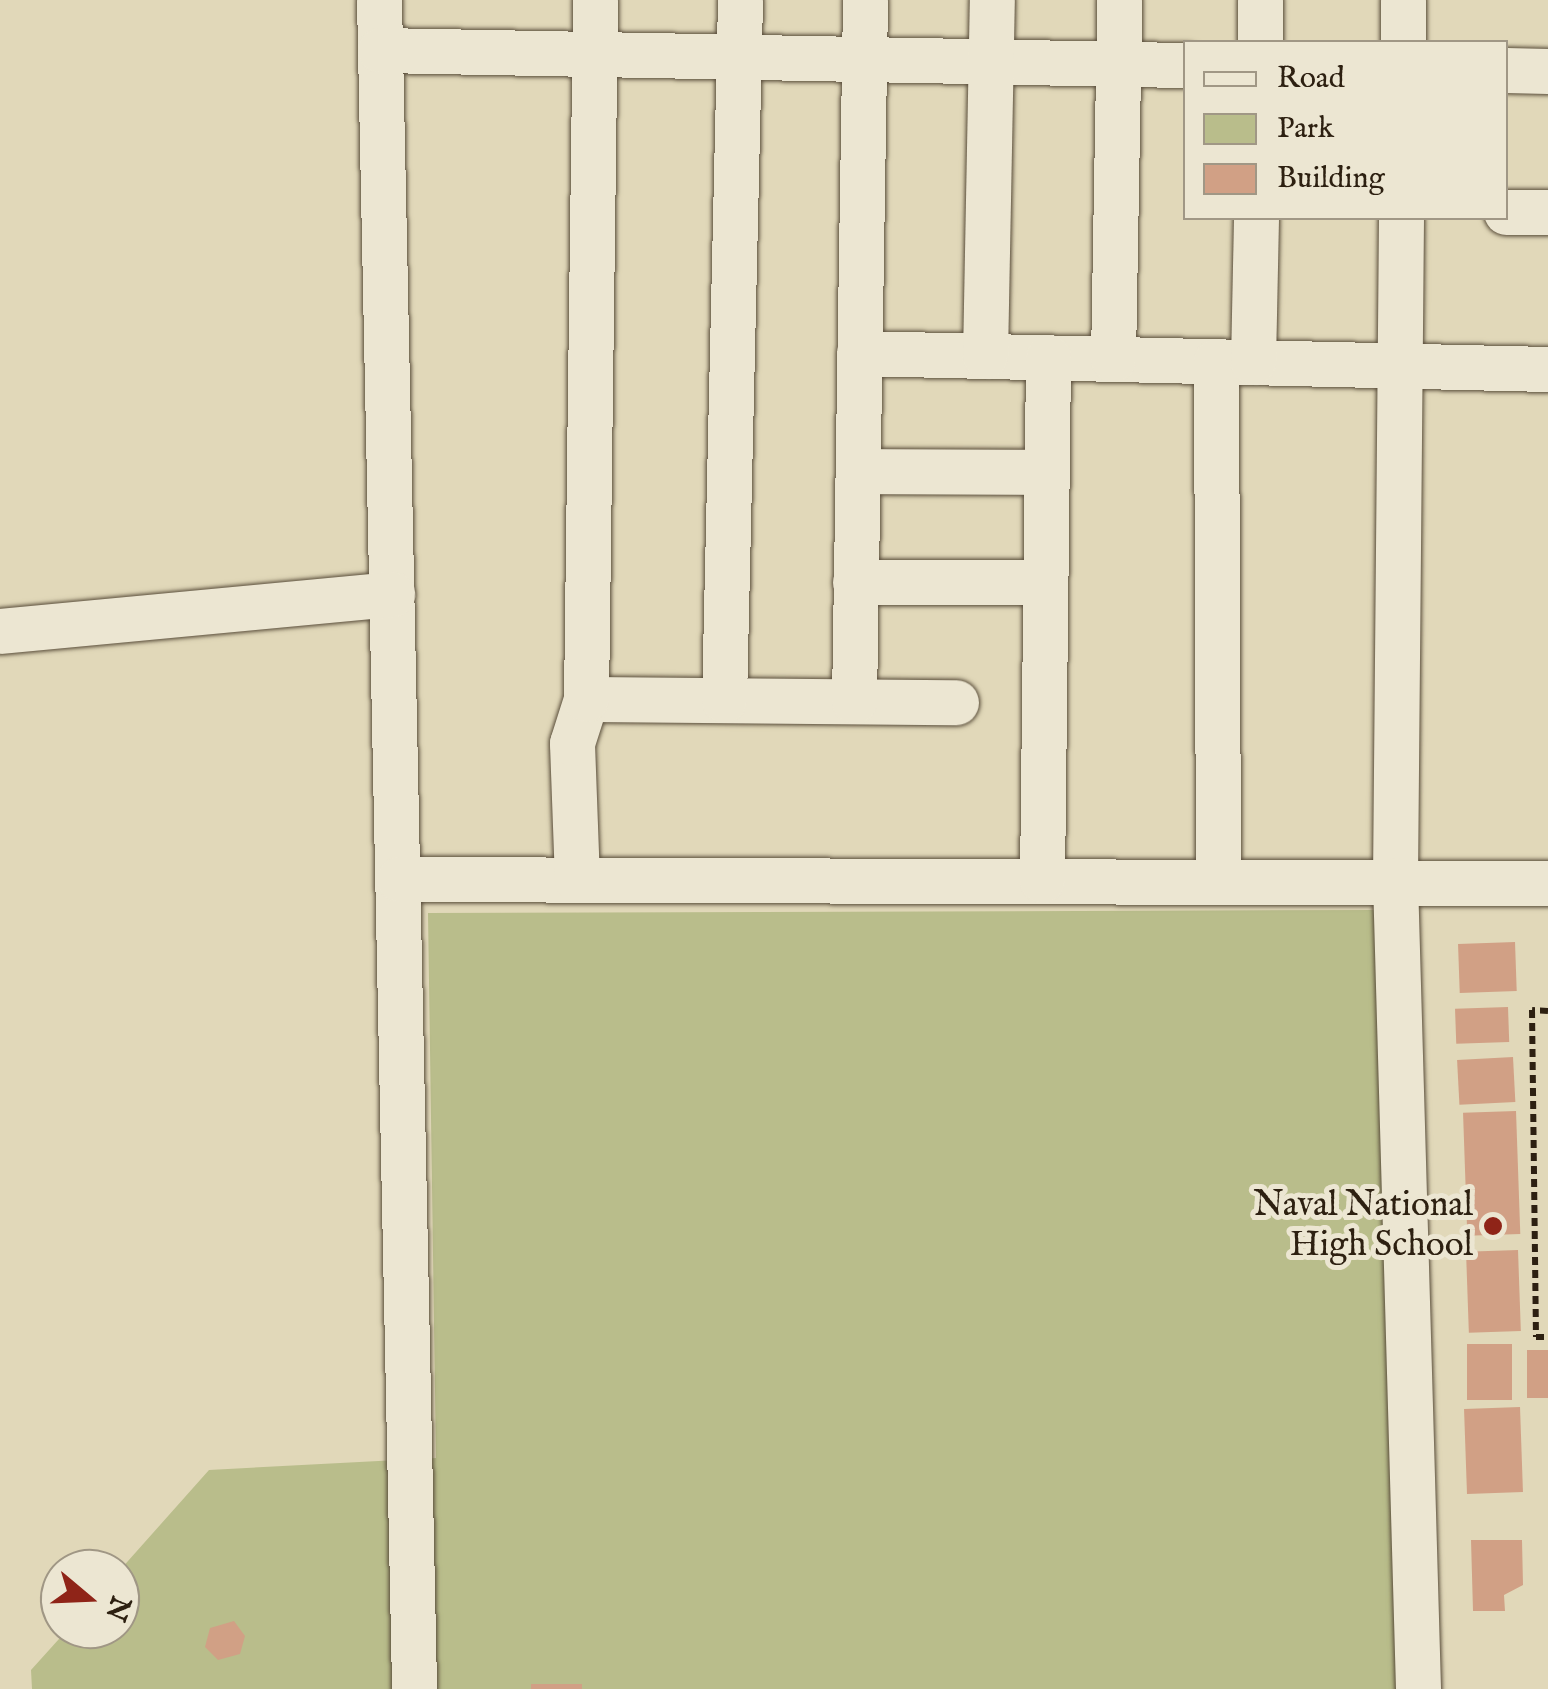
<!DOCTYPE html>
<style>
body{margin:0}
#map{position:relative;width:1548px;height:1689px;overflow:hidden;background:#e1d8b9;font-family:"IM FELL English",serif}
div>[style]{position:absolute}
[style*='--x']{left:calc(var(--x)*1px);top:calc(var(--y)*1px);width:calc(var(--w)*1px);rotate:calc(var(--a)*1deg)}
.green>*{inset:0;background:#b9bd8b}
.building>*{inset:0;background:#d1a085;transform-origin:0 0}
.path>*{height:6px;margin-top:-3px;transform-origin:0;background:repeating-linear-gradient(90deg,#2d2011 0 8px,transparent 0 13px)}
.roads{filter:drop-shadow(0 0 2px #5a4e3b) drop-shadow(0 0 2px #5a4e3b)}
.minor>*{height:45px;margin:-22.5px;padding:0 22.5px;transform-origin:22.5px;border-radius:22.5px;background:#ece6d2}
.dots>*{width:28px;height:28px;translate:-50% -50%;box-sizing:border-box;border:5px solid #ece6d2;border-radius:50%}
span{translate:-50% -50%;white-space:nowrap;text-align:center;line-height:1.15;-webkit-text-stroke:10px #ece6d2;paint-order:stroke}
.poi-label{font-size:35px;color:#2d2011}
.right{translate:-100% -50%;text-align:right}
.legend{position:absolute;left:1183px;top:40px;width:325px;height:180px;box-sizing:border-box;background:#ece6d2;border:2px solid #a09785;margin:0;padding:12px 18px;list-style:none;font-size:30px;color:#2d2011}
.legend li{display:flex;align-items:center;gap:20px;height:50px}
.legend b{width:50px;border:2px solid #a09785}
.north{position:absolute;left:40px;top:1549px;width:100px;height:100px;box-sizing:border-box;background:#ece6d2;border:2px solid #a09785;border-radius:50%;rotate:109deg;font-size:28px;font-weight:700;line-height:40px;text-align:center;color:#2d2011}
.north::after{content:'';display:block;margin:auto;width:35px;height:45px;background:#8f2418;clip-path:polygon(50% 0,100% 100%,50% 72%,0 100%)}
</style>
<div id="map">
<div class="green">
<i style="clip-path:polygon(1379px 910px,1400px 1689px,32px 1689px,31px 1670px,68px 1629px,120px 1629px,120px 1570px,209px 1470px,436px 1458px,428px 913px)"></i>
</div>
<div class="building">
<i style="left:1515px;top:942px;width:49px;height:57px;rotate:88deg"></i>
<i style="left:1508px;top:1007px;width:35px;height:53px;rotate:88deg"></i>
<i style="left:1513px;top:1057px;width:45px;height:56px;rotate:87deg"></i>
<i style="left:1516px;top:1111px;width:123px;height:53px;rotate:88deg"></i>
<i style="left:1518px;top:1250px;width:81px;height:52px;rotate:88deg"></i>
<i style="left:1467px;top:1344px;width:45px;height:56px"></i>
<i style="left:1548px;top:1350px;width:48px;height:21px;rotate:90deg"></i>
<i style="left:1520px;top:1407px;width:85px;height:56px;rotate:88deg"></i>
<i style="clip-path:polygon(1471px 1540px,1522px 1540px,1523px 1585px,1504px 1595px,1505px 1611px,1473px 1611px)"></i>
<i style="clip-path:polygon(234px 1621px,245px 1636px,240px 1654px,218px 1660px,205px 1647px,210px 1628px)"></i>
<i style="left:531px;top:1684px;width:51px;height:5px"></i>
</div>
<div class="path">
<i style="--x:1548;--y:1011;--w:16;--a:-176"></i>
<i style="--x:1532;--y:1010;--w:327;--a:89.3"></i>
<i style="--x:1536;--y:1337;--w:12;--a:0"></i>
</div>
<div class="roads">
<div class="minor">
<i style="--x:379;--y:0;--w:1689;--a:88.81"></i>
<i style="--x:1260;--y:42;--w:42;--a:-90"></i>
<i style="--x:1403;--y:42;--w:42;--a:-90"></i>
<i style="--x:380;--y:50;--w:806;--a:1.07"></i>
<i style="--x:1506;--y:70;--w:42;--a:1.4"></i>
<i style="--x:1506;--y:212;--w:42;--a:0"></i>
<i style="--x:1401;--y:218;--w:662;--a:90.52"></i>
<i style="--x:1395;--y:880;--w:809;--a:88.37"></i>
<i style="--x:859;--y:353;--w:689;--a:1.33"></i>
<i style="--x:985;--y:356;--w:356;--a:-88.9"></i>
<i style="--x:1113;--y:359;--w:359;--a:-89"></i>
<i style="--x:1216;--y:361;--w:519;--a:89.78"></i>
<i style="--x:1253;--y:362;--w:144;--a:-88.8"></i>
<i style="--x:858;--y:471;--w:188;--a:0.3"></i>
<i style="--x:855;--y:582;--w:190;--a:0"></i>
<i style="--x:0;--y:631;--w:394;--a:-5.4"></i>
<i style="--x:586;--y:699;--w:370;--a:0.5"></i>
<i style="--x:724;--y:700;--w:700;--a:-88.69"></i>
<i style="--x:854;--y:701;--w:701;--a:-89.1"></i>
<i style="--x:399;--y:879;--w:1149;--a:0.2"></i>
<i style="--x:577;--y:880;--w:137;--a:-92.1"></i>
<i style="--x:572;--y:743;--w:46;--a:-72.3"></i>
<i style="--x:586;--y:699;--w:699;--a:-89.26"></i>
<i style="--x:1042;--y:880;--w:523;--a:-89.34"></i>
</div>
</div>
<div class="dots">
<i style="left:1493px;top:1226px;background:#8f2418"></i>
</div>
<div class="poi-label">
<span class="right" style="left:1473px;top:1226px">Naval National<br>High School</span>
</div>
<ul class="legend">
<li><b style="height:12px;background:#ece6d2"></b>Road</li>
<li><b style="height:28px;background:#b9bd8b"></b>Park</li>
<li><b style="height:28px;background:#d1a085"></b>Building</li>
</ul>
<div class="north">N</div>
</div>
